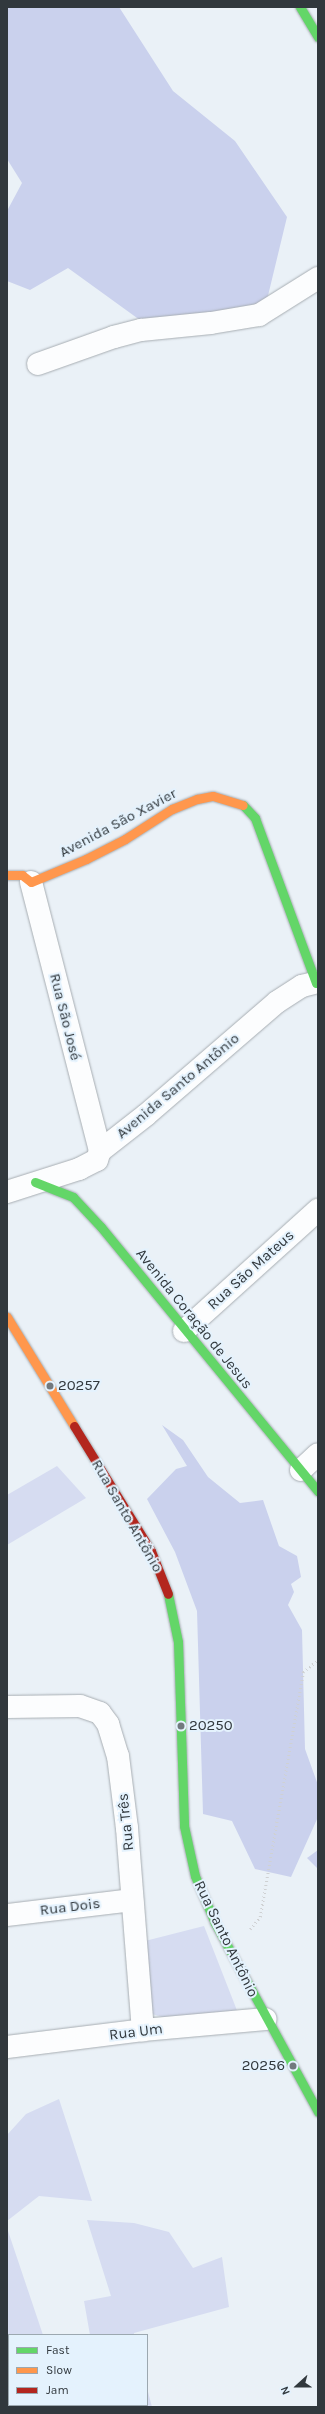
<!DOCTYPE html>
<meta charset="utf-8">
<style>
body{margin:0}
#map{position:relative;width:325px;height:2414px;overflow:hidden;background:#eaf1f7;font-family:Karla,sans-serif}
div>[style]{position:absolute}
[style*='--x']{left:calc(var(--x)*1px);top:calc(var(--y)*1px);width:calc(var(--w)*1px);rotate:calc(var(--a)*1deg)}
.green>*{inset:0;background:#d6dcf1}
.forest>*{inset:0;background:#cad1ed}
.path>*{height:2.5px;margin-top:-1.25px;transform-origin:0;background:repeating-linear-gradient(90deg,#cfd1d3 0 1px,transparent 0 4px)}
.roads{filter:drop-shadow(0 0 1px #a7adb2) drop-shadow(0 0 1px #a7adb2)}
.street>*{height:22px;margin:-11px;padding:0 11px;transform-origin:11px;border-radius:11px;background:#fcfdfe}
.fast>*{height:9px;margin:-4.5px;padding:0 4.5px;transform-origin:4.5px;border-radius:4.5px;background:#63d668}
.slow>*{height:9px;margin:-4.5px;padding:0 4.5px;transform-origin:4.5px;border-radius:4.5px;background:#ff974d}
.jam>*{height:9px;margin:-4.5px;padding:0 4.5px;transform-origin:4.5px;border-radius:4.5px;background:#b3261e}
.dots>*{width:11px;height:11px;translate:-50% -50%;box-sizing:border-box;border:2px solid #e4f2fd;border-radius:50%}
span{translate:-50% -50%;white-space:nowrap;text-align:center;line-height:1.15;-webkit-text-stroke:4px #e4f2fd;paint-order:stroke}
.street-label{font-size:15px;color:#31383d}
.poi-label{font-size:15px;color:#31383d}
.left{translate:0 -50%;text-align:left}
.right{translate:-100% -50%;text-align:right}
.frame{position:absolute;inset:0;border:8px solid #31383d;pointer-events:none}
.legend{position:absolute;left:8px;top:2334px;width:140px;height:72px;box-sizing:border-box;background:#e4f2fd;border:1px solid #9ca8b0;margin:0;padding:5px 7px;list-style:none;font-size:12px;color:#31383d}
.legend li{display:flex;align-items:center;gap:8px;height:20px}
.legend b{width:20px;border:1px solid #9ca8b0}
.north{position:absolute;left:277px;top:2366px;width:40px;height:40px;-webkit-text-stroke:3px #e4f2fd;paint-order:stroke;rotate:249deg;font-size:11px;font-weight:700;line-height:16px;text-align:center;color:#31383d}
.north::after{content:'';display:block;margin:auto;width:14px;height:18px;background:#31383d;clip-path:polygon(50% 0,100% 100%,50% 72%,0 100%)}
</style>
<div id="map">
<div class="green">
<i style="clip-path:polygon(57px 1466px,86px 1498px,7px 1545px,7px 1495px)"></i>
<i style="clip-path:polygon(204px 1926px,238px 2013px,174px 2020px,148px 2013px,145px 1941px)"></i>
<i style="clip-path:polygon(59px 2099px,92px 2201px,39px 2196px,7px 2221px,7px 2135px,26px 2114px)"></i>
<i style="clip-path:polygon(87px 2220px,134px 2223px,169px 2232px,193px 2268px,222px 2257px,229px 2307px,134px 2333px,134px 2335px,90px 2335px,84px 2301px,111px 2296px)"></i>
<i style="clip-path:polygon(7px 2228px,43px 2335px,9px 2335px,9px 2405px,56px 2407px,7px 2407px)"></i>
<i style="clip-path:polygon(147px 2388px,152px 2407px,102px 2407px,101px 2405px,147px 2405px)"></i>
</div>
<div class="forest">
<i style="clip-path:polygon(7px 7px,119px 7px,173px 91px,235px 141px,287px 217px,266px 304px,162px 336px,68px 268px,30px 290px,7px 281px,7px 211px,22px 183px,7px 159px)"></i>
<i style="clip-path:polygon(162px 1425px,183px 1440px,208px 1477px,240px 1503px,263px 1500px,279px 1546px,297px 1556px,301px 1577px,291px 1584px,294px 1592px,288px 1605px,302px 1630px,305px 1749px,318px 1785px,318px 1817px,291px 1877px,255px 1869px,232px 1821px,203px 1814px,197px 1611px,175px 1552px,147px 1499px,176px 1469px,187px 1466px)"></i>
<i style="clip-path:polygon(318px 1850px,318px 1869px,307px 1858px)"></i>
</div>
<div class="path">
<i style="--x:250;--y:1929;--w:16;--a:-50"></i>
<i style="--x:260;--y:1917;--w:249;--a:-80"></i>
<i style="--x:303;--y:1672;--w:19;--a:-39"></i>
</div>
<div class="roads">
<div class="street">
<i style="--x:38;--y:364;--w:81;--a:-19.6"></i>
<i style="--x:114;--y:337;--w:28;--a:-15"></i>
<i style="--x:141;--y:330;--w:70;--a:-5.7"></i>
<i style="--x:211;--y:323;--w:49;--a:-9.5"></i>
<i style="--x:259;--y:315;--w:70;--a:-32.1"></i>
<i style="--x:31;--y:882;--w:278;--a:75.6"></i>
<i style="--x:7;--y:1192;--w:76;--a:-17.7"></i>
<i style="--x:79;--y:1169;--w:20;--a:-27"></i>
<i style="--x:97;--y:1160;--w:9;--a:-72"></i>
<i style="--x:100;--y:1151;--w:58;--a:-38"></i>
<i style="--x:146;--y:1115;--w:173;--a:-40.8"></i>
<i style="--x:277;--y:1002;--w:30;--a:-33"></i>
<i style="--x:302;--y:986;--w:16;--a:-14"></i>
<i style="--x:184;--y:1331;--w:181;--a:-42.1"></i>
<i style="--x:301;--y:1470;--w:23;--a:-43"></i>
<i style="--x:7;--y:1707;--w:73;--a:-0.8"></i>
<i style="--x:80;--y:1706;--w:21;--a:19"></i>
<i style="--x:100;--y:1713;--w:14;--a:54"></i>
<i style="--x:108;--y:1724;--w:34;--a:73"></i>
<i style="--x:118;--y:1756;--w:73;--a:82.9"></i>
<i style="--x:127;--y:1828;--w:203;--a:85.5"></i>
<i style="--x:7;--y:1915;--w:126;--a:-6.8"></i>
<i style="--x:7;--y:2047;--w:137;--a:-7.1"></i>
<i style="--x:143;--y:2030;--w:123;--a:-5.1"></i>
</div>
<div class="fast">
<i style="--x:300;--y:7;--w:35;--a:59"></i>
<i style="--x:243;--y:805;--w:18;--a:47"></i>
<i style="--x:255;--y:818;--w:176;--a:69.7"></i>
<i style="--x:35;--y:1182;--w:41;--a:21.5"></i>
<i style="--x:73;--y:1197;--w:41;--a:47"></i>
<i style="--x:101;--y:1227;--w:342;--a:50.6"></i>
<i style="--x:168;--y:1594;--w:49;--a:78.2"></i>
<i style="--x:178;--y:1642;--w:184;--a:88.1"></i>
<i style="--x:184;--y:1826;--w:51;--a:77.6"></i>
<i style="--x:195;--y:1876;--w:51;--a:66.9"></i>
<i style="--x:215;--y:1923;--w:215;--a:61.4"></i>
</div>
<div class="slow">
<i style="--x:7;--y:875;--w:15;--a:0"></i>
<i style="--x:22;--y:875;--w:11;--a:38"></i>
<i style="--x:31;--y:882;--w:60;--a:-22.7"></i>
<i style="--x:86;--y:859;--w:44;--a:-27.1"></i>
<i style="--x:125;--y:839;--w:56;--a:-32.6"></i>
<i style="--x:172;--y:809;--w:27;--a:-22"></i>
<i style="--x:197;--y:799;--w:16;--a:-11"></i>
<i style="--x:213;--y:796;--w:31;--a:17"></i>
<i style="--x:7;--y:1317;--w:128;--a:58.4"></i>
</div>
<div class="jam">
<i style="--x:74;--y:1426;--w:147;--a:58.4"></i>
<i style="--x:151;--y:1551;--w:46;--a:68.4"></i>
</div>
</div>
<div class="dots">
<i style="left:50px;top:1386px;background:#72797e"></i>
<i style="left:181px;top:1726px;background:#72797e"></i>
<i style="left:293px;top:2066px;background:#72797e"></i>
</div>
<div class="street-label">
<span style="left:118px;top:823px;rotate:-28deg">Avenida São Xavier</span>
<span style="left:65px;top:1017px;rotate:76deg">Rua São José</span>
<span style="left:178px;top:1086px;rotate:-40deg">Avenida Santo Antônio</span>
<span style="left:251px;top:1270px;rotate:-42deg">Rua São Mateus</span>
<span style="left:194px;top:1319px;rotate:51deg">Avenida Coração de Jesus</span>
<span style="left:127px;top:1516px;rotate:60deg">Rua Santo Antônio</span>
<span style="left:126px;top:1822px;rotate:-96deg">Rua Três</span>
<span style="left:70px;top:1907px;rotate:-7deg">Rua Dois</span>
<span style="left:226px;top:1939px;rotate:64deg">Rua Santo Antônio</span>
<span style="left:136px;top:2032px;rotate:-7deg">Rua Um</span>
</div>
<div class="poi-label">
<span class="left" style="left:58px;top:1386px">20257</span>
<span class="left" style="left:189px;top:1726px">20250</span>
<span class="right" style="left:285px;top:2066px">20256</span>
</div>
<div class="frame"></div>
<ul class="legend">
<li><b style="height:5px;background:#63d668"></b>Fast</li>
<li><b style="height:5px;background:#ff974d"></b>Slow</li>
<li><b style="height:5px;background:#b3261e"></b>Jam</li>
</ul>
<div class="north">N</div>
</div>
